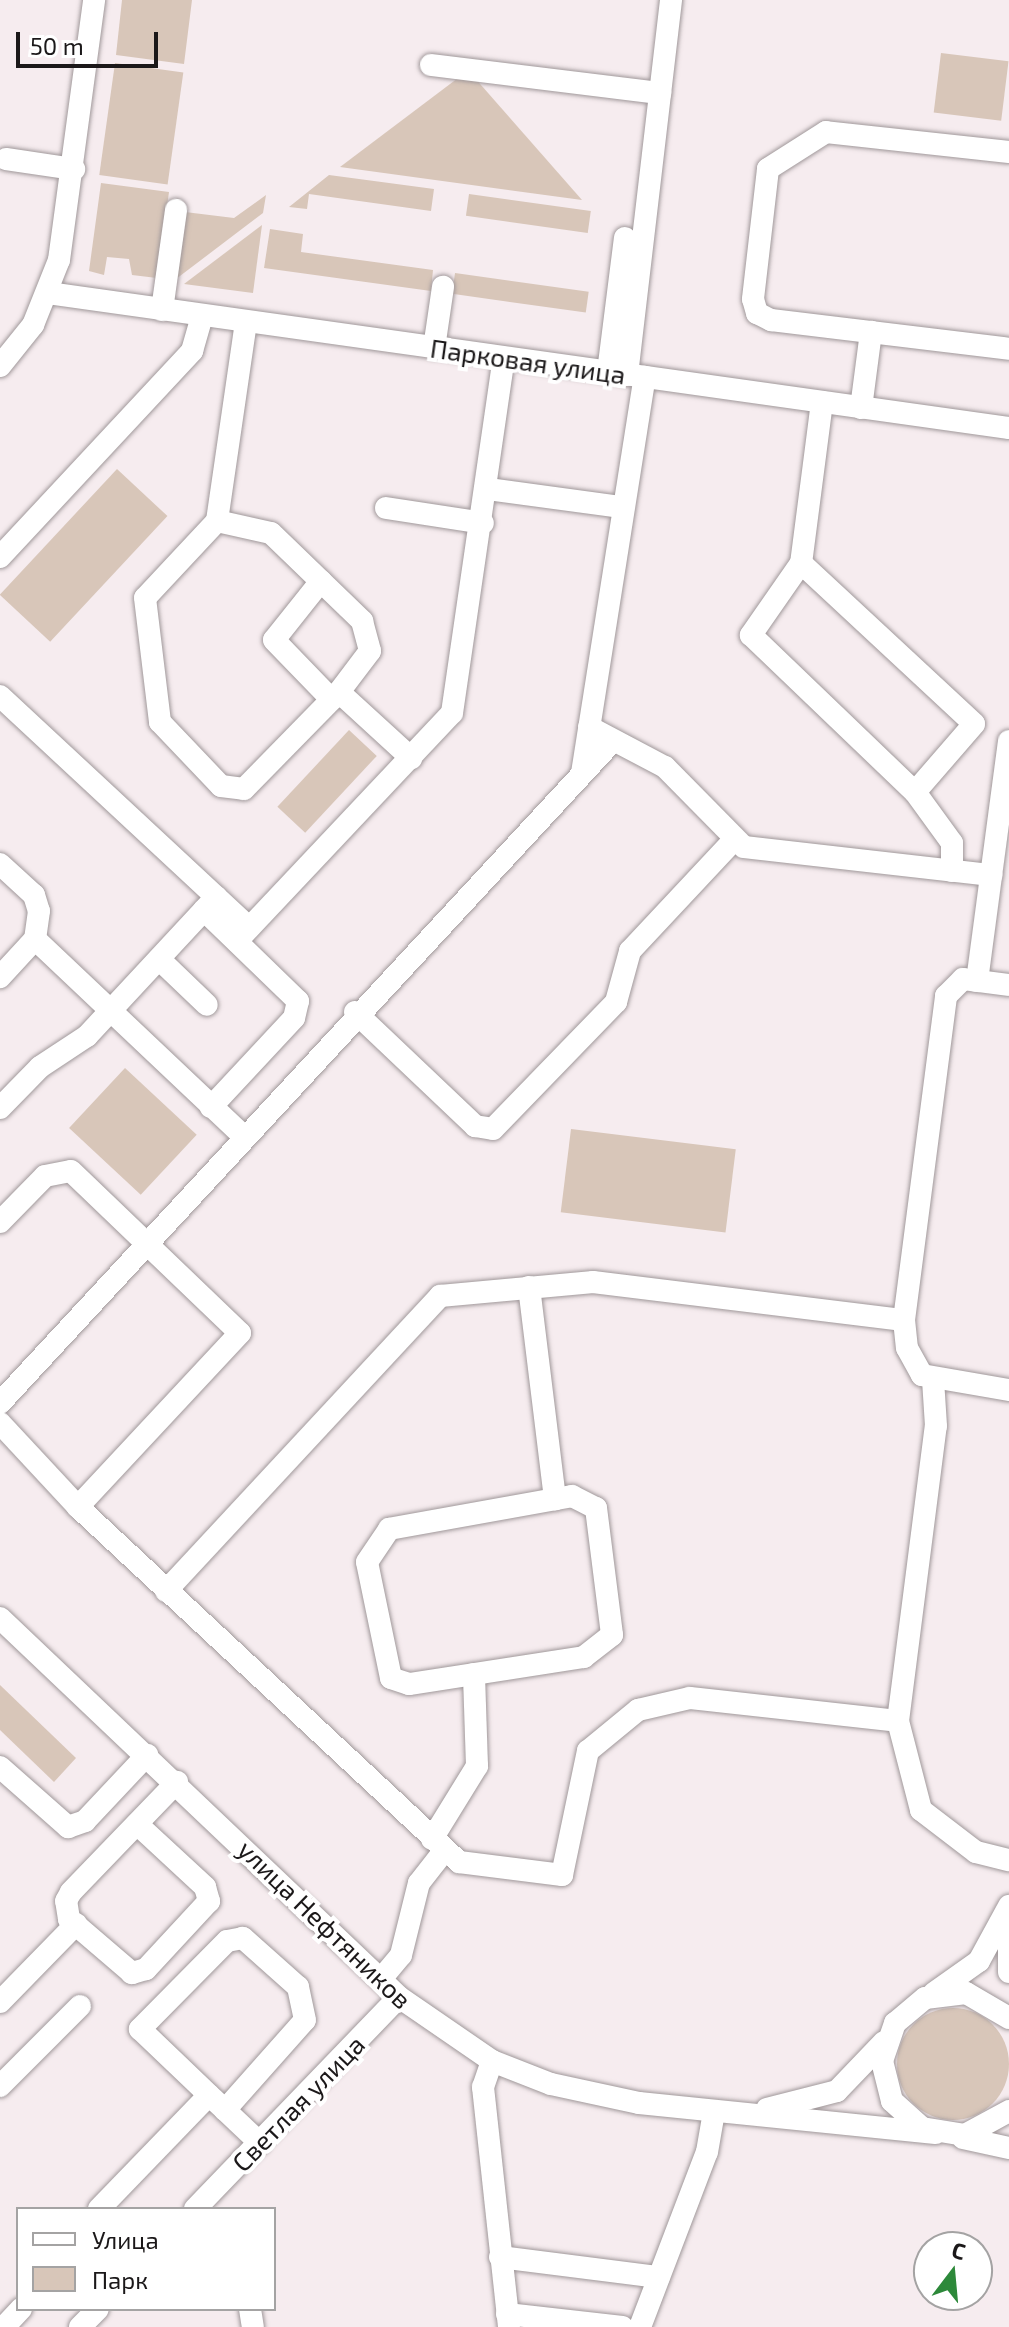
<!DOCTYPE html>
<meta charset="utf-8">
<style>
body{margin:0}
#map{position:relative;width:1009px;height:2327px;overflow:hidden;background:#f6ecef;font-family:"Exo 2",sans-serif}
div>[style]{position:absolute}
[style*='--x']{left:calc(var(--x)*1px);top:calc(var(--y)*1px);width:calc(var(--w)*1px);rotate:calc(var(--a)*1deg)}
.green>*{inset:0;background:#d8c6b9;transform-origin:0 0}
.round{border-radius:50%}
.roads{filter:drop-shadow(0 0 2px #a0989a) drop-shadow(0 0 2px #a0989a)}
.minor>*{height:22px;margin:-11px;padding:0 11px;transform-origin:11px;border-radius:11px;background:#fff}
span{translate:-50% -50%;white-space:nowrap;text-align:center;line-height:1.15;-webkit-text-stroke:8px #fff;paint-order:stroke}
.street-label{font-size:26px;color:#1b1819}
.legend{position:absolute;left:16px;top:2207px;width:260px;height:104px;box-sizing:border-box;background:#fff;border:2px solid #a4a3a3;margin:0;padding:10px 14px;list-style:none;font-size:24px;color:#1b1819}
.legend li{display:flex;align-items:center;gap:16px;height:40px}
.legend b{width:40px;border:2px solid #a4a3a3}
.north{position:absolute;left:913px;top:2231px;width:80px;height:80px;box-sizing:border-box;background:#fff;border:2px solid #a4a3a3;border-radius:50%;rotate:16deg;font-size:22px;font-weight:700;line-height:32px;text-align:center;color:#1b1819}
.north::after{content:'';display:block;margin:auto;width:28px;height:36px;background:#2d893a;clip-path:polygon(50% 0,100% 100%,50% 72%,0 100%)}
.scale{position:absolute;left:16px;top:32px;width:142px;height:36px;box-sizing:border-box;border:4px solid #1b1819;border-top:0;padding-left:10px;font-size:24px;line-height:28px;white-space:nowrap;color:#1b1819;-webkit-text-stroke:6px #fff;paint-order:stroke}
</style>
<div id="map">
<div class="green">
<i style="clip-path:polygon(122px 0,192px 0,184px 64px,116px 55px)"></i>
<i style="left:941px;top:53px;width:68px;height:60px;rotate:7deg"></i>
<i style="left:115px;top:63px;width:69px;height:113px;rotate:8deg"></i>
<i style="clip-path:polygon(462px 75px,474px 77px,582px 200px,340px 167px)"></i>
<i style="clip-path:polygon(329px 175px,434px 189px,431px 211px,309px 194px,307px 209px,289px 207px)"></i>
<i style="clip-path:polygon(101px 183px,169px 192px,157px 278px,132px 275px,129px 259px,107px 257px,104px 275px,89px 271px)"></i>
<i style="left:469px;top:194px;width:123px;height:22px;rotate:8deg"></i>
<i style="clip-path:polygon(266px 195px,263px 213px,176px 279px,185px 212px,234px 218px)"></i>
<i style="clip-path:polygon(262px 225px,253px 293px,184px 284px)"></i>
<i style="clip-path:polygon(270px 229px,303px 234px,301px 252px,433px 270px,431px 291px,264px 268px)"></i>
<i style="left:455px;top:273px;width:135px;height:21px;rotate:8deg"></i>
<i style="left:117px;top:469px;width:69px;height:172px;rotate:43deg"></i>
<i style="left:349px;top:730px;width:38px;height:105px;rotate:43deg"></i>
<i style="left:125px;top:1068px;width:98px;height:82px;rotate:43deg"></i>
<i style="left:571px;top:1129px;width:166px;height:84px;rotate:7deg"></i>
<i style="clip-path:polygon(0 1685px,76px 1758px,54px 1782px,0 1730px)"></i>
<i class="round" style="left:897px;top:2008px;width:112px;height:112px"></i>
</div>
<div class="roads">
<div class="minor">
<i style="--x:431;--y:65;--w:231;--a:7"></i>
<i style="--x:1009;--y:152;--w:184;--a:-173.8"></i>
<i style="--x:826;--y:132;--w:69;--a:147.5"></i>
<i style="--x:768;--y:169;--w:131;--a:96.6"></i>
<i style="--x:753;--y:299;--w:15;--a:74"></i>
<i style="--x:757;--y:313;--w:16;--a:27"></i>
<i style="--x:771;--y:320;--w:240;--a:6.9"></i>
<i style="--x:6;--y:159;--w:69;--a:8.4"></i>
<i style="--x:48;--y:293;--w:970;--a:8"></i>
<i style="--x:162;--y:310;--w:101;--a:-82"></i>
<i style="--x:246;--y:322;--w:201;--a:98.3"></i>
<i style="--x:217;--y:521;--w:105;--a:133.1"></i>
<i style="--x:145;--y:598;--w:125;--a:83.1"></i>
<i style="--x:160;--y:722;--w:88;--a:46.4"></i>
<i style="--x:221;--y:786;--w:23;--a:7"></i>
<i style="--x:244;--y:789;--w:136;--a:-45.6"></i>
<i style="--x:434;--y:348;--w:62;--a:-81.6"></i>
<i style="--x:0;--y:366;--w:53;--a:-51.2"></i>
<i style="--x:33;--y:325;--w:70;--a:-68.2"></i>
<i style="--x:59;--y:260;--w:262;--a:-82.3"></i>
<i style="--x:608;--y:372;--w:135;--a:-82.8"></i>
<i style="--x:627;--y:375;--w:378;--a:-83.3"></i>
<i style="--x:822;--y:402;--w:162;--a:97.4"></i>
<i style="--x:801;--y:563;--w:88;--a:124.8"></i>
<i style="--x:751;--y:635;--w:227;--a:43.8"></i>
<i style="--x:861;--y:408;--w:77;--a:-82.5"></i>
<i style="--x:488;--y:489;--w:135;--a:7.7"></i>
<i style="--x:386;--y:508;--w:98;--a:8.8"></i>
<i style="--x:217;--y:521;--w:55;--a:12.5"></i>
<i style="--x:271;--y:533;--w:127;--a:44"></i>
<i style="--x:362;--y:621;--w:31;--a:75"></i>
<i style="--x:370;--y:651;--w:51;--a:127.1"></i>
<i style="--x:339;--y:692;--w:98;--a:42.5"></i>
<i style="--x:0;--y:557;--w:282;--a:-47"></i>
<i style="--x:192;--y:351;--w:37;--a:-74"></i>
<i style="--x:801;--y:563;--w:236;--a:42.9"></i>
<i style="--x:974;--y:724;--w:90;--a:130.9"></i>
<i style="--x:915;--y:792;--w:63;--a:54"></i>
<i style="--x:952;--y:843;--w:28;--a:90"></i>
<i style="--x:321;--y:581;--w:75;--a:128.5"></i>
<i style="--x:274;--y:640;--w:83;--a:46"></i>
<i style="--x:0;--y:696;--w:340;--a:42.9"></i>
<i style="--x:589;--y:727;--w:86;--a:27.8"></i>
<i style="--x:665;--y:767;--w:112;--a:45.4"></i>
<i style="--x:744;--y:847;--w:249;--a:6.5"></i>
<i style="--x:582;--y:773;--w:401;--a:-81"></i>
<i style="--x:0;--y:864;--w:46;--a:42.4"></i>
<i style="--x:34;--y:895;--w:17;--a:73"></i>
<i style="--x:39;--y:911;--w:28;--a:98"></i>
<i style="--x:35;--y:939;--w:52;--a:132.6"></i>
<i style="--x:204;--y:910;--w:131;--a:44.1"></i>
<i style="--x:298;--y:1001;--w:17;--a:103"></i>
<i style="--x:294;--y:1018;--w:122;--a:133"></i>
<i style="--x:35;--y:939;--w:286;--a:43.4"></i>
<i style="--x:237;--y:941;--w:313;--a:-46.7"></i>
<i style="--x:452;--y:713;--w:359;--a:-81.7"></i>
<i style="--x:159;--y:959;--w:66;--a:43.8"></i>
<i style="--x:977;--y:981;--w:242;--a:-82.4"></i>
<i style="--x:355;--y:1012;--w:166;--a:43.5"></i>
<i style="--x:475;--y:1126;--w:18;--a:9"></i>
<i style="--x:493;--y:1129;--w:177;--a:-45.9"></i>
<i style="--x:616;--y:1002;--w:53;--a:-74.6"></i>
<i style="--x:630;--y:951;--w:151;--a:-46.9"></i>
<i style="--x:0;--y:1108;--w:57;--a:-45.7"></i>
<i style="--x:40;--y:1067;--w:56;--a:-33.4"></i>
<i style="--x:87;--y:1036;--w:190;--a:-47.1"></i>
<i style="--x:0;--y:1222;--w:64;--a:-45.6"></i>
<i style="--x:45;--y:1176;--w:26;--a:-11"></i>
<i style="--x:71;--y:1171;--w:234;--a:43.8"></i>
<i style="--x:240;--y:1333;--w:238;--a:133"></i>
<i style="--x:529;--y:1287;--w:214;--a:83"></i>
<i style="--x:904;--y:1320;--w:327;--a:-82.6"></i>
<i style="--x:946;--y:996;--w:24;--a:-45"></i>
<i style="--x:963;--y:979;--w:46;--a:7.4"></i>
<i style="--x:0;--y:1403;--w:899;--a:-47.21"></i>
<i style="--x:0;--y:1423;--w:115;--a:47.1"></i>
<i style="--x:78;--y:1507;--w:521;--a:42.98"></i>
<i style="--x:459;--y:1862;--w:104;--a:7.2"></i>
<i style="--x:562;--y:1875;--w:127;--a:-78.2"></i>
<i style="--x:588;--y:1751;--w:65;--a:-39.4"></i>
<i style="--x:638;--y:1710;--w:53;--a:-13"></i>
<i style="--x:690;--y:1698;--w:209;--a:6.3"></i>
<i style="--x:898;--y:1721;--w:92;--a:75.5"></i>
<i style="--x:921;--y:1810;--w:69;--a:37.4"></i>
<i style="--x:976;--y:1852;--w:34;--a:14"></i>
<i style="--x:572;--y:1496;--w:27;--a:27"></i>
<i style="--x:596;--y:1508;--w:128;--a:82.8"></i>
<i style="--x:612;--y:1635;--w:36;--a:142"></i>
<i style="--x:584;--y:1657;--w:177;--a:171.2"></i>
<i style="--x:409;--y:1684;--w:19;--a:-162"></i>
<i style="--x:391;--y:1678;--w:118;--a:-101.7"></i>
<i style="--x:367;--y:1562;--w:40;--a:-56"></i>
<i style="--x:389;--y:1529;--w:186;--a:-10.2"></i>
<i style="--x:166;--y:1591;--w:403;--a:-47.1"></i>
<i style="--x:440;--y:1296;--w:154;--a:-5.2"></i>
<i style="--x:593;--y:1282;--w:313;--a:7"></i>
<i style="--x:904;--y:1320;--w:28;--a:84"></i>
<i style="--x:907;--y:1348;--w:31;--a:61"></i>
<i style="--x:922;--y:1375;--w:88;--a:9.8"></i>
<i style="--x:0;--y:1618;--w:550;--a:43.53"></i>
<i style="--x:399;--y:1997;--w:113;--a:34.5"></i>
<i style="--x:492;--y:2061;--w:63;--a:21.3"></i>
<i style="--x:551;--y:2084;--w:90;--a:12.2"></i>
<i style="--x:639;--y:2103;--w:298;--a:5.8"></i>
<i style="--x:898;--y:1721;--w:297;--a:-82.7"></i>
<i style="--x:936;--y:1426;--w:46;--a:-93.7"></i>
<i style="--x:0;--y:1767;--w:91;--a:41.4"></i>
<i style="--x:68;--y:1827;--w:18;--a:-19"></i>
<i style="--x:85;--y:1821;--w:91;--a:-46.8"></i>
<i style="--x:137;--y:1824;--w:93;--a:42.8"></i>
<i style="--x:205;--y:1887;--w:15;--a:74"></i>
<i style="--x:209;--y:1901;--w:93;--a:132.8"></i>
<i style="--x:146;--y:1969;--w:15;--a:164"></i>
<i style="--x:132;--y:1973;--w:83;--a:-139.4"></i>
<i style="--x:69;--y:1919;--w:18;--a:-99"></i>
<i style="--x:66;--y:1901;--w:10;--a:-61"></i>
<i style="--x:71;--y:1892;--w:153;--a:-46.1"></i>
<i style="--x:432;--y:1839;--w:86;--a:-58.3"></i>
<i style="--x:477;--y:1766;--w:92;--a:-91.9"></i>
<i style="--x:1009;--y:1917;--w:55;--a:90"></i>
<i style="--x:381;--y:1979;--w:31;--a:-50"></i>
<i style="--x:401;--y:1955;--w:74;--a:-76"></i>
<i style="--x:419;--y:1883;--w:41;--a:-52"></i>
<i style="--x:934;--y:1993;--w:55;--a:-35.4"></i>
<i style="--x:979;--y:1961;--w:63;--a:-61.4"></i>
<i style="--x:0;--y:2002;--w:109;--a:-45.7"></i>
<i style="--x:1009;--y:2018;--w:50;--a:-149.8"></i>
<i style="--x:966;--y:1993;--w:41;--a:173"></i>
<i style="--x:925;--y:1998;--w:39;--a:140"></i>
<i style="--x:895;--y:2023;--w:40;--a:108.9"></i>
<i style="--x:882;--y:2061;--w:41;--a:76"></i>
<i style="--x:892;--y:2101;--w:40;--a:42"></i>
<i style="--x:922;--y:2128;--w:44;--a:9.2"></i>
<i style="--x:965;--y:2135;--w:50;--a:-28.6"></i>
<i style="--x:492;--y:2061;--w:28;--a:109"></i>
<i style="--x:483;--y:2087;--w:241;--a:83.8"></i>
<i style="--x:0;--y:2086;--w:113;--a:-45"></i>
<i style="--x:767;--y:2109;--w:72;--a:-14.4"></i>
<i style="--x:837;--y:2091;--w:68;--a:-46.2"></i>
<i style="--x:225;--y:2110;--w:120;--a:-48.4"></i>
<i style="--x:305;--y:2020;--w:34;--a:-102"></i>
<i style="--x:298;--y:1987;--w:74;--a:-138.3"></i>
<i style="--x:243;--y:1938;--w:16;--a:169"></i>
<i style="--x:227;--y:1941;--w:124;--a:134.7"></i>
<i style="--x:140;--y:2029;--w:95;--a:43.7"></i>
<i style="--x:209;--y:2095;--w:22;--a:43"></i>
<i style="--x:225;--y:2110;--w:48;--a:43.3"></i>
<i style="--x:963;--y:2138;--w:47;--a:12.3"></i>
<i style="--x:99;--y:2209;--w:158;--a:-46"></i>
<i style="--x:195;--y:2209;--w:294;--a:-46.1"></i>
<i style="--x:500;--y:2257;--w:160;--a:7.2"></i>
<i style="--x:250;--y:2309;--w:18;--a:81"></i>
<i style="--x:507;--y:2314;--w:116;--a:6.4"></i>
<i style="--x:4;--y:2327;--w:25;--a:-47"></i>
<i style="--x:80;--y:2327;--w:25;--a:-45"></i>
<i style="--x:640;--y:2327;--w:187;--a:-69.1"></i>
<i style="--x:707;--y:2152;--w:41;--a:-80.1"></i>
</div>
</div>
<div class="street-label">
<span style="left:528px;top:361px;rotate:8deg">Парковая улица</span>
<span style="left:325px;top:1924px;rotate:44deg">улица Нефтяников</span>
<span style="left:298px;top:2103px;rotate:-46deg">Светлая улица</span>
</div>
<ul class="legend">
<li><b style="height:10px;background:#fff"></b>Улица</li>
<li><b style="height:22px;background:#d8c6b9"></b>Парк</li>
</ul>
<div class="north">С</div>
<div class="scale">50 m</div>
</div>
